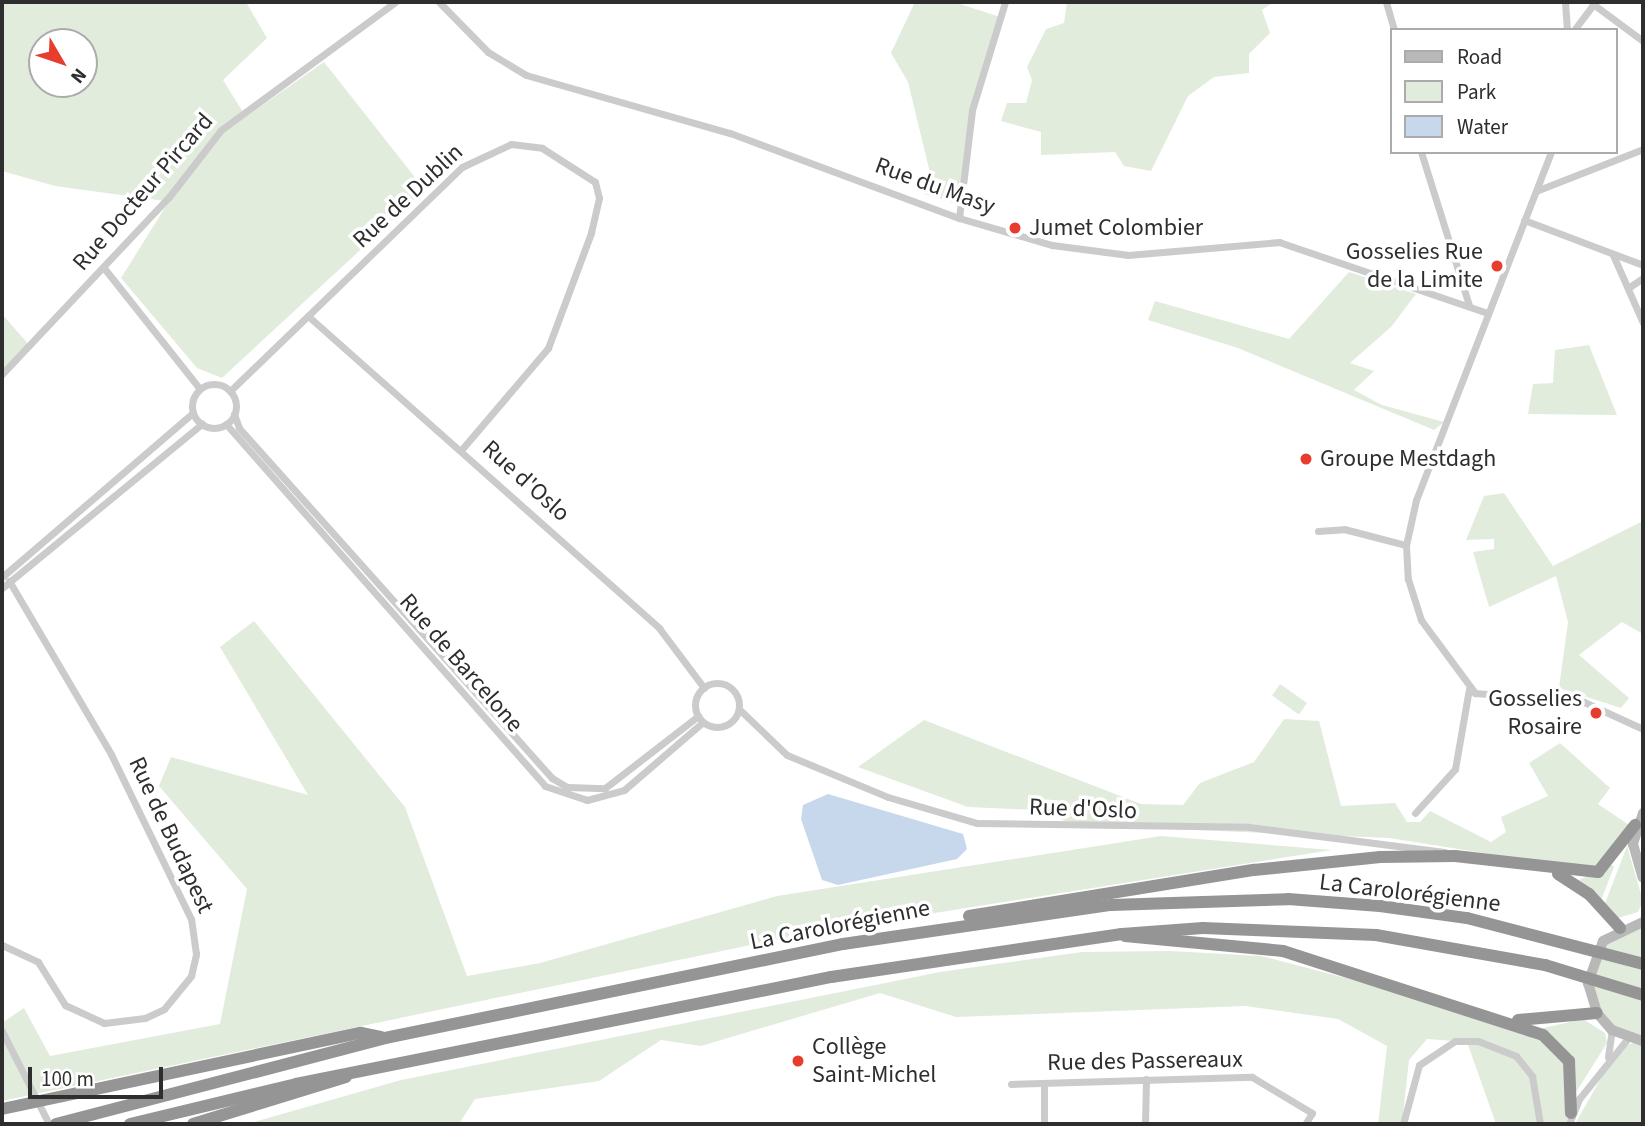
<!DOCTYPE html>
<meta charset="utf-8">
<style>
body{margin:0}
#map{position:relative;width:1645px;height:1126px;overflow:hidden;background:#fff;font-family:"Source Sans 3",sans-serif}
div>[style]{position:absolute}
[style*='--x']{left:calc(var(--x)*1px);top:calc(var(--y)*1px);width:calc(var(--w)*1px);rotate:calc(var(--a)*1deg)}
.green>*{inset:0;background:#e2ecdc;transform-origin:0 0}
.water>*{inset:0;background:#c8d8ec}
.street>*{height:7px;margin:-3.5px;padding:0 3.5px;transform-origin:3.5px;border-radius:3.5px;background:#cbcbcb}
.street>.ring{margin:-3.5px;padding:0;box-sizing:content-box;background:none;border:7px solid #cbcbcb;border-radius:50%}
.secondary>*{height:10px;margin:-5px;padding:0 5px;transform-origin:5px;border-radius:5px;background:#b8b8b8}
.highway>*{height:12px;margin:-6px;padding:0 6px;transform-origin:6px;border-radius:6px;background:#959595}
.dots>*{width:19px;height:19px;translate:-50% -50%;box-sizing:border-box;border:4px solid #fff;border-radius:50%}
span{translate:-50% -50%;white-space:nowrap;text-align:center;line-height:1.15;-webkit-text-stroke:7px #fff;paint-order:stroke}
.street-label{font-size:24px;color:#2e2e2e}
.poi-label{font-size:24px;color:#2e2e2e}
.left{translate:0 -50%;text-align:left}
.right{translate:-100% -50%;text-align:right}
.frame{position:absolute;inset:0;border:4px solid #2e2e2e;pointer-events:none}
.legend{position:absolute;left:1390px;top:28px;width:228px;height:126px;box-sizing:border-box;background:#fff;border:2px solid #ababab;margin:0;padding:9px 12px;list-style:none;font-size:21px;color:#2e2e2e}
.legend li{display:flex;align-items:center;gap:14px;height:35px}
.legend b{width:35px;border:2px solid #ababab}
.north{position:absolute;left:28px;top:28px;width:70px;height:70px;box-sizing:border-box;background:#fff;border:2px solid #ababab;border-radius:50%;rotate:129deg;font-size:19px;font-weight:700;line-height:28px;text-align:center;color:#2e2e2e}
.north::after{content:'';display:block;margin:auto;width:24px;height:32px;background:#e83d2e;clip-path:polygon(50% 0,100% 100%,50% 72%,0 100%)}
.scale{position:absolute;left:28px;top:1067px;width:135px;height:32px;box-sizing:border-box;border:4px solid #2e2e2e;border-top:0;padding-left:9px;font-size:21px;line-height:24px;white-space:nowrap;color:#2e2e2e;-webkit-text-stroke:5px #fff;paint-order:stroke}
</style>
<div id="map">
<div class="green">
<i style="clip-path:polygon(evenodd,2px 2px,246px 2px,267px 38px,223px 80px,243px 112px,217px 137px,324px 62px,425px 190px,222px 378px,197px 368px,121px 278px,176px 190px,165px 201px,55px 186px,2px 171px,2px 2px,42px 42px,84px 42px,84px 84px,42px 84px,42px 42px)"></i>
<i style="clip-path:polygon(907px 2px,954px 2px,1000px 17px,971px 120px,960px 205px,924px 194px,931px 177px,908px 82px,891px 53px,914px 4px)"></i>
<i style="clip-path:polygon(1067px 2px,1274px 2px,1262px 10px,1270px 33px,1249px 54px,1249px 73px,1214px 77px,1188px 96px,1151px 171px,1124px 166px,1115px 152px,1041px 155px,1041px 132px,1001px 121px,1007px 103px,1026px 103px,1032px 80px,1027px 67px,1046px 29px,1064px 23px)"></i>
<i style="clip-path:polygon(1349px 272px,1416px 294px,1391px 327px,1350px 363px,1374px 371px,1354px 390px,1382px 405px,1444px 422px,1434px 430px,1238px 348px,1148px 320px,1155px 301px,1289px 339px)"></i>
<i style="clip-path:polygon(2px 314px,30px 346px,2px 374px)"></i>
<i style="clip-path:polygon(1589px 345px,1617px 415px,1528px 414px,1533px 384px,1553px 383px,1555px 350px)"></i>
<i style="clip-path:polygon(1504px 493px,1553px 566px,1643px 521px,1643px 634px,1622px 622px,1579px 655px,1629px 698px,1621px 708px,1559px 688px,1568px 622px,1556px 576px,1489px 607px,1473px 552px,1494px 549px,1494px 539px,1466px 540px,1484px 496px)"></i>
<i style="clip-path:polygon(254px 621px,405px 807px,467px 976px,540px 963px,777px 896px,1161px 836px,1332px 850px,803px 934px,2px 1101px,2px 1023px,24px 1008px,50px 1056px,220px 1024px,247px 889px,159px 786px,171px 757px,308px 795px,220px 647px)"></i>
<i style="left:1280px;top:684px;width:33px;height:14px;rotate:35deg"></i>
<i style="clip-path:polygon(1284px 719px,1319px 721px,1341px 806px,1395px 803px,1407px 822px,1420px 822px,1430px 811px,1491px 842px,1506px 832px,1501px 817px,1548px 796px,1529px 763px,1560px 743px,1610px 788px,1598px 804px,1629px 825px,1598px 865px,1585px 869px,1389px 838px,1076px 825px,1036px 810px,968px 807px,858px 767px,924px 720px,1141px 804px,1183px 805px,1200px 783px,1254px 762px)"></i>
<i style="clip-path:polygon(1627px 846px,1643px 901px,1638px 912px,1618px 918px,1604px 906px)"></i>
<i style="clip-path:polygon(1613px 865px,1614px 867px,1600px 903px,1579px 880px)"></i>
<i style="clip-path:polygon(1643px 922px,1643px 1124px,1575px 1124px,1618px 1048px,1639px 1041px,1612px 1030px,1590px 997px,1603px 941px)"></i>
<i style="clip-path:polygon(1170px 951px,1261px 956px,1500px 1018px,1562px 1049px,1569px 1124px,1496px 1124px,1467px 1042px,1427px 1039px,1409px 1060px,1402px 1124px,1378px 1124px,1387px 1046px,1338px 1019px,1245px 1006px,956px 1017px,880px 993px,701px 1046px,661px 1040px,599px 1081px,475px 1099px,459px 1124px,247px 1124px,401px 1080px,940px 972px,1082px 952px)"></i>
<i style="clip-path:polygon(1583px 1019px,1605px 1033px,1607px 1043px,1573px 1097px,1568px 1054px,1539px 1029px)"></i>
</div>
<div class="water">
<i style="clip-path:polygon(828px 794px,963px 834px,967px 849px,957px 859px,838px 885px,822px 880px,801px 819px,803px 805px)"></i>
</div>
<div class="street">
<i style="--x:439;--y:2;--w:70;--a:45.6"></i>
<i style="--x:488;--y:52;--w:44;--a:31.2"></i>
<i style="--x:526;--y:75;--w:212;--a:15.9"></i>
<i style="--x:730;--y:133;--w:244;--a:20.4"></i>
<i style="--x:959;--y:218;--w:97;--a:16.2"></i>
<i style="--x:1052;--y:245;--w:77;--a:7.5"></i>
<i style="--x:1128;--y:255;--w:152;--a:-4.9"></i>
<i style="--x:1279;--y:242;--w:221;--a:18.8"></i>
<i style="--x:1386;--y:2;--w:29;--a:74"></i>
<i style="--x:1565;--y:2;--w:28;--a:86"></i>
<i style="--x:1593;--y:4;--w:62;--a:36.5"></i>
<i style="--x:1574;--y:30;--w:35;--a:-53"></i>
<i style="--x:1421;--y:152;--w:160;--a:72.6"></i>
<i style="--x:1551;--y:152;--w:373;--a:111.2"></i>
<i style="--x:1416;--y:500;--w:46;--a:102.5"></i>
<i style="--x:1406;--y:545;--w:34;--a:87"></i>
<i style="--x:1408;--y:579;--w:43;--a:72.4"></i>
<i style="--x:1421;--y:620;--w:91;--a:53.5"></i>
<i style="--x:1475;--y:693;--w:109;--a:4.7"></i>
<i style="--x:1584;--y:702;--w:65;--a:24.6"></i>
<i style="--x:1536;--y:191;--w:115;--a:-21.4"></i>
<i style="--x:959;--y:218;--w:109;--a:-83.1"></i>
<i style="--x:972;--y:110;--w:113;--a:-73"></i>
<i style="--x:1524;--y:220;--w:127;--a:20.7"></i>
<i style="--x:1613;--y:255;--w:74;--a:66.2"></i>
<i style="--x:104;--y:268;--w:154;--a:51.6"></i>
<i style="--x:1631;--y:286;--w:14;--a:-34"></i>
<i style="--x:308;--y:316;--w:470;--a:41.6"></i>
<i style="--x:659;--y:628;--w:75;--a:53.1"></i>
<i style="--x:2;--y:374;--w:243;--a:-46.7"></i>
<i style="--x:169;--y:197;--w:85;--a:-52.2"></i>
<i style="--x:221;--y:130;--w:216;--a:-36.3"></i>
<i class="ring" style="left:192px;top:384px;width:37px;height:37px"></i>
<i style="--x:230;--y:391;--w:322;--a:-44"></i>
<i style="--x:462;--y:167;--w:54;--a:-25.1"></i>
<i style="--x:511;--y:144;--w:31;--a:7"></i>
<i style="--x:542;--y:148;--w:63;--a:32.7"></i>
<i style="--x:595;--y:182;--w:16;--a:76"></i>
<i style="--x:599;--y:198;--w:36;--a:103"></i>
<i style="--x:591;--y:233;--w:123;--a:110.5"></i>
<i style="--x:548;--y:348;--w:131;--a:130.4"></i>
<i style="--x:234;--y:414;--w:15;--a:70"></i>
<i style="--x:239;--y:428;--w:470;--a:48.2"></i>
<i style="--x:552;--y:778;--w:17;--a:31"></i>
<i style="--x:567;--y:787;--w:38;--a:2"></i>
<i style="--x:605;--y:788;--w:118;--a:-37.7"></i>
<i style="--x:226;--y:424;--w:482;--a:48.6"></i>
<i style="--x:545;--y:786;--w:44;--a:18.4"></i>
<i style="--x:587;--y:800;--w:38;--a:-15"></i>
<i style="--x:624;--y:790;--w:104;--a:-40.7"></i>
<i style="--x:1318;--y:531;--w:26;--a:-4"></i>
<i style="--x:1344;--y:529;--w:64;--a:14.5"></i>
<i style="--x:2;--y:577;--w:252;--a:-40.7"></i>
<i style="--x:2;--y:588;--w:259;--a:-39.4"></i>
<i class="ring" style="left:695px;top:683px;width:37px;height:37px"></i>
<i style="--x:739;--y:709;--w:66;--a:43.8"></i>
<i style="--x:787;--y:755;--w:109;--a:22.6"></i>
<i style="--x:888;--y:797;--w:93;--a:16.3"></i>
<i style="--x:977;--y:823;--w:272;--a:0.8"></i>
<i style="--x:1249;--y:827;--w:197;--a:7.3"></i>
<i style="--x:1415;--y:813;--w:59;--a:-47.7"></i>
<i style="--x:1455;--y:769;--w:81;--a:-80.1"></i>
<i style="--x:2;--y:945;--w:40;--a:25"></i>
<i style="--x:38;--y:962;--w:51;--a:57.9"></i>
<i style="--x:65;--y:1005;--w:43;--a:24.8"></i>
<i style="--x:104;--y:1023;--w:41;--a:-7"></i>
<i style="--x:145;--y:1018;--w:21;--a:-25"></i>
<i style="--x:164;--y:1009;--w:43;--a:-50.7"></i>
<i style="--x:191;--y:976;--w:23;--a:-77"></i>
<i style="--x:196;--y:954;--w:35;--a:-98"></i>
<i style="--x:191;--y:919;--w:183;--a:-115.9"></i>
<i style="--x:111;--y:754;--w:201;--a:-120.5"></i>
<i style="--x:2;--y:1031;--w:104;--a:63.2"></i>
<i style="--x:1608;--y:1057;--w:27;--a:-82"></i>
<i style="--x:1011;--y:1084;--w:241;--a:-1.7"></i>
<i style="--x:1252;--y:1077;--w:70;--a:31"></i>
<i style="--x:1312;--y:1113;--w:13;--a:122"></i>
<i style="--x:1044;--y:1124;--w:41;--a:-90"></i>
<i style="--x:1145;--y:1124;--w:45;--a:-88.7"></i>
<i style="--x:1403;--y:1124;--w:61;--a:-74.8"></i>
<i style="--x:1419;--y:1065;--w:43;--a:-33.7"></i>
<i style="--x:1455;--y:1041;--w:23;--a:0"></i>
<i style="--x:1478;--y:1041;--w:41;--a:21.5"></i>
<i style="--x:1516;--y:1056;--w:26;--a:51"></i>
<i style="--x:1532;--y:1076;--w:49;--a:80.5"></i>
<i style="--x:1569;--y:1124;--w:27;--a:-68"></i>
<i style="--x:1579;--y:1099;--w:78;--a:-51.2"></i>
</div>
<div class="secondary">
<i style="--x:1643;--y:813;--w:33;--a:108"></i>
<i style="--x:1633;--y:844;--w:35;--a:74"></i>
<i style="--x:1643;--y:922;--w:44;--a:154.6"></i>
<i style="--x:1603;--y:941;--w:45;--a:109.7"></i>
<i style="--x:1588;--y:983;--w:31;--a:73"></i>
<i style="--x:1597;--y:1013;--w:23;--a:49"></i>
<i style="--x:1612;--y:1030;--w:33;--a:20"></i>
</div>
<div class="highway">
<i style="--x:1558;--y:874;--w:37;--a:33"></i>
<i style="--x:1589;--y:894;--w:46;--a:47.6"></i>
<i style="--x:969;--y:916;--w:289;--a:-9.2"></i>
<i style="--x:1254;--y:870;--w:127;--a:-5.9"></i>
<i style="--x:1380;--y:857;--w:75;--a:-0.8"></i>
<i style="--x:1455;--y:856;--w:144;--a:6.4"></i>
<i style="--x:1598;--y:872;--w:60;--a:-51.8"></i>
<i style="--x:1125;--y:936;--w:159;--a:5.4"></i>
<i style="--x:1283;--y:951;--w:273;--a:17.9"></i>
<i style="--x:1543;--y:1035;--w:37;--a:45"></i>
<i style="--x:1569;--y:1061;--w:52;--a:87.8"></i>
<i style="--x:1518;--y:1020;--w:79;--a:-5.1"></i>
<i style="--x:2;--y:1109;--w:367;--a:-12"></i>
<i style="--x:361;--y:1033;--w:20;--a:11"></i>
<i style="--x:56;--y:1124;--w:340;--a:-14.6"></i>
<i style="--x:385;--y:1038;--w:468;--a:-11.6"></i>
<i style="--x:843;--y:944;--w:271;--a:-8.3"></i>
<i style="--x:1111;--y:905;--w:177;--a:-1.9"></i>
<i style="--x:1288;--y:899;--w:92;--a:4.4"></i>
<i style="--x:1380;--y:906;--w:88;--a:7.9"></i>
<i style="--x:1467;--y:918;--w:182;--a:14.6"></i>
<i style="--x:130;--y:1124;--w:171;--a:-13.5"></i>
<i style="--x:296;--y:1084;--w:546;--a:-11.31"></i>
<i style="--x:831;--y:977;--w:294;--a:-8.4"></i>
<i style="--x:1122;--y:934;--w:81;--a:-4.2"></i>
<i style="--x:1203;--y:928;--w:173;--a:2.3"></i>
<i style="--x:1376;--y:935;--w:172;--a:10.1"></i>
<i style="--x:1545;--y:965;--w:102;--a:17"></i>
<i style="--x:193;--y:1124;--w:160;--a:-17.1"></i>
</div>
<div class="dots">
<i style="left:1015px;top:228px;background:#e83d2e"></i>
<i style="left:1497px;top:266px;background:#e83d2e"></i>
<i style="left:1306px;top:459px;background:#e83d2e"></i>
<i style="left:1596px;top:713px;background:#e83d2e"></i>
<i style="left:798px;top:1061px;background:#e83d2e"></i>
</div>
<div class="street-label">
<span style="left:935px;top:186px;rotate:20deg">Rue du Masy</span>
<span style="left:143px;top:192px;rotate:-49deg">Rue Docteur Pircard</span>
<span style="left:408px;top:196px;rotate:-43deg">Rue de Dublin</span>
<span style="left:526px;top:481px;rotate:42deg">Rue d'Oslo</span>
<span style="left:461px;top:663px;rotate:49deg">Rue de Barcelone</span>
<span style="left:1083px;top:809px;rotate:2deg">Rue d'Oslo</span>
<span style="left:171px;top:835px;rotate:65deg">Rue de Budapest</span>
<span style="left:1410px;top:893px;rotate:7deg">La Carolorégienne</span>
<span style="left:840px;top:925px;rotate:-11deg">La Carolorégienne</span>
<span style="left:1145px;top:1061px;rotate:-1deg">Rue des Passereaux</span>
</div>
<div class="poi-label">
<span class="left" style="left:1029px;top:228px">Jumet Colombier</span>
<span class="right" style="left:1483px;top:266px">Gosselies Rue<br>de la Limite</span>
<span class="left" style="left:1320px;top:459px">Groupe Mestdagh</span>
<span class="right" style="left:1582px;top:713px">Gosselies<br>Rosaire</span>
<span class="left" style="left:812px;top:1061px">Collège<br>Saint-Michel</span>
</div>
<div class="frame"></div>
<ul class="legend">
<li><b style="height:9px;background:#b8b8b8"></b>Road</li>
<li><b style="height:19px;background:#e2ecdc"></b>Park</li>
<li><b style="height:19px;background:#c8d8ec"></b>Water</li>
</ul>
<div class="north">N</div>
<div class="scale">100 m</div>
</div>
